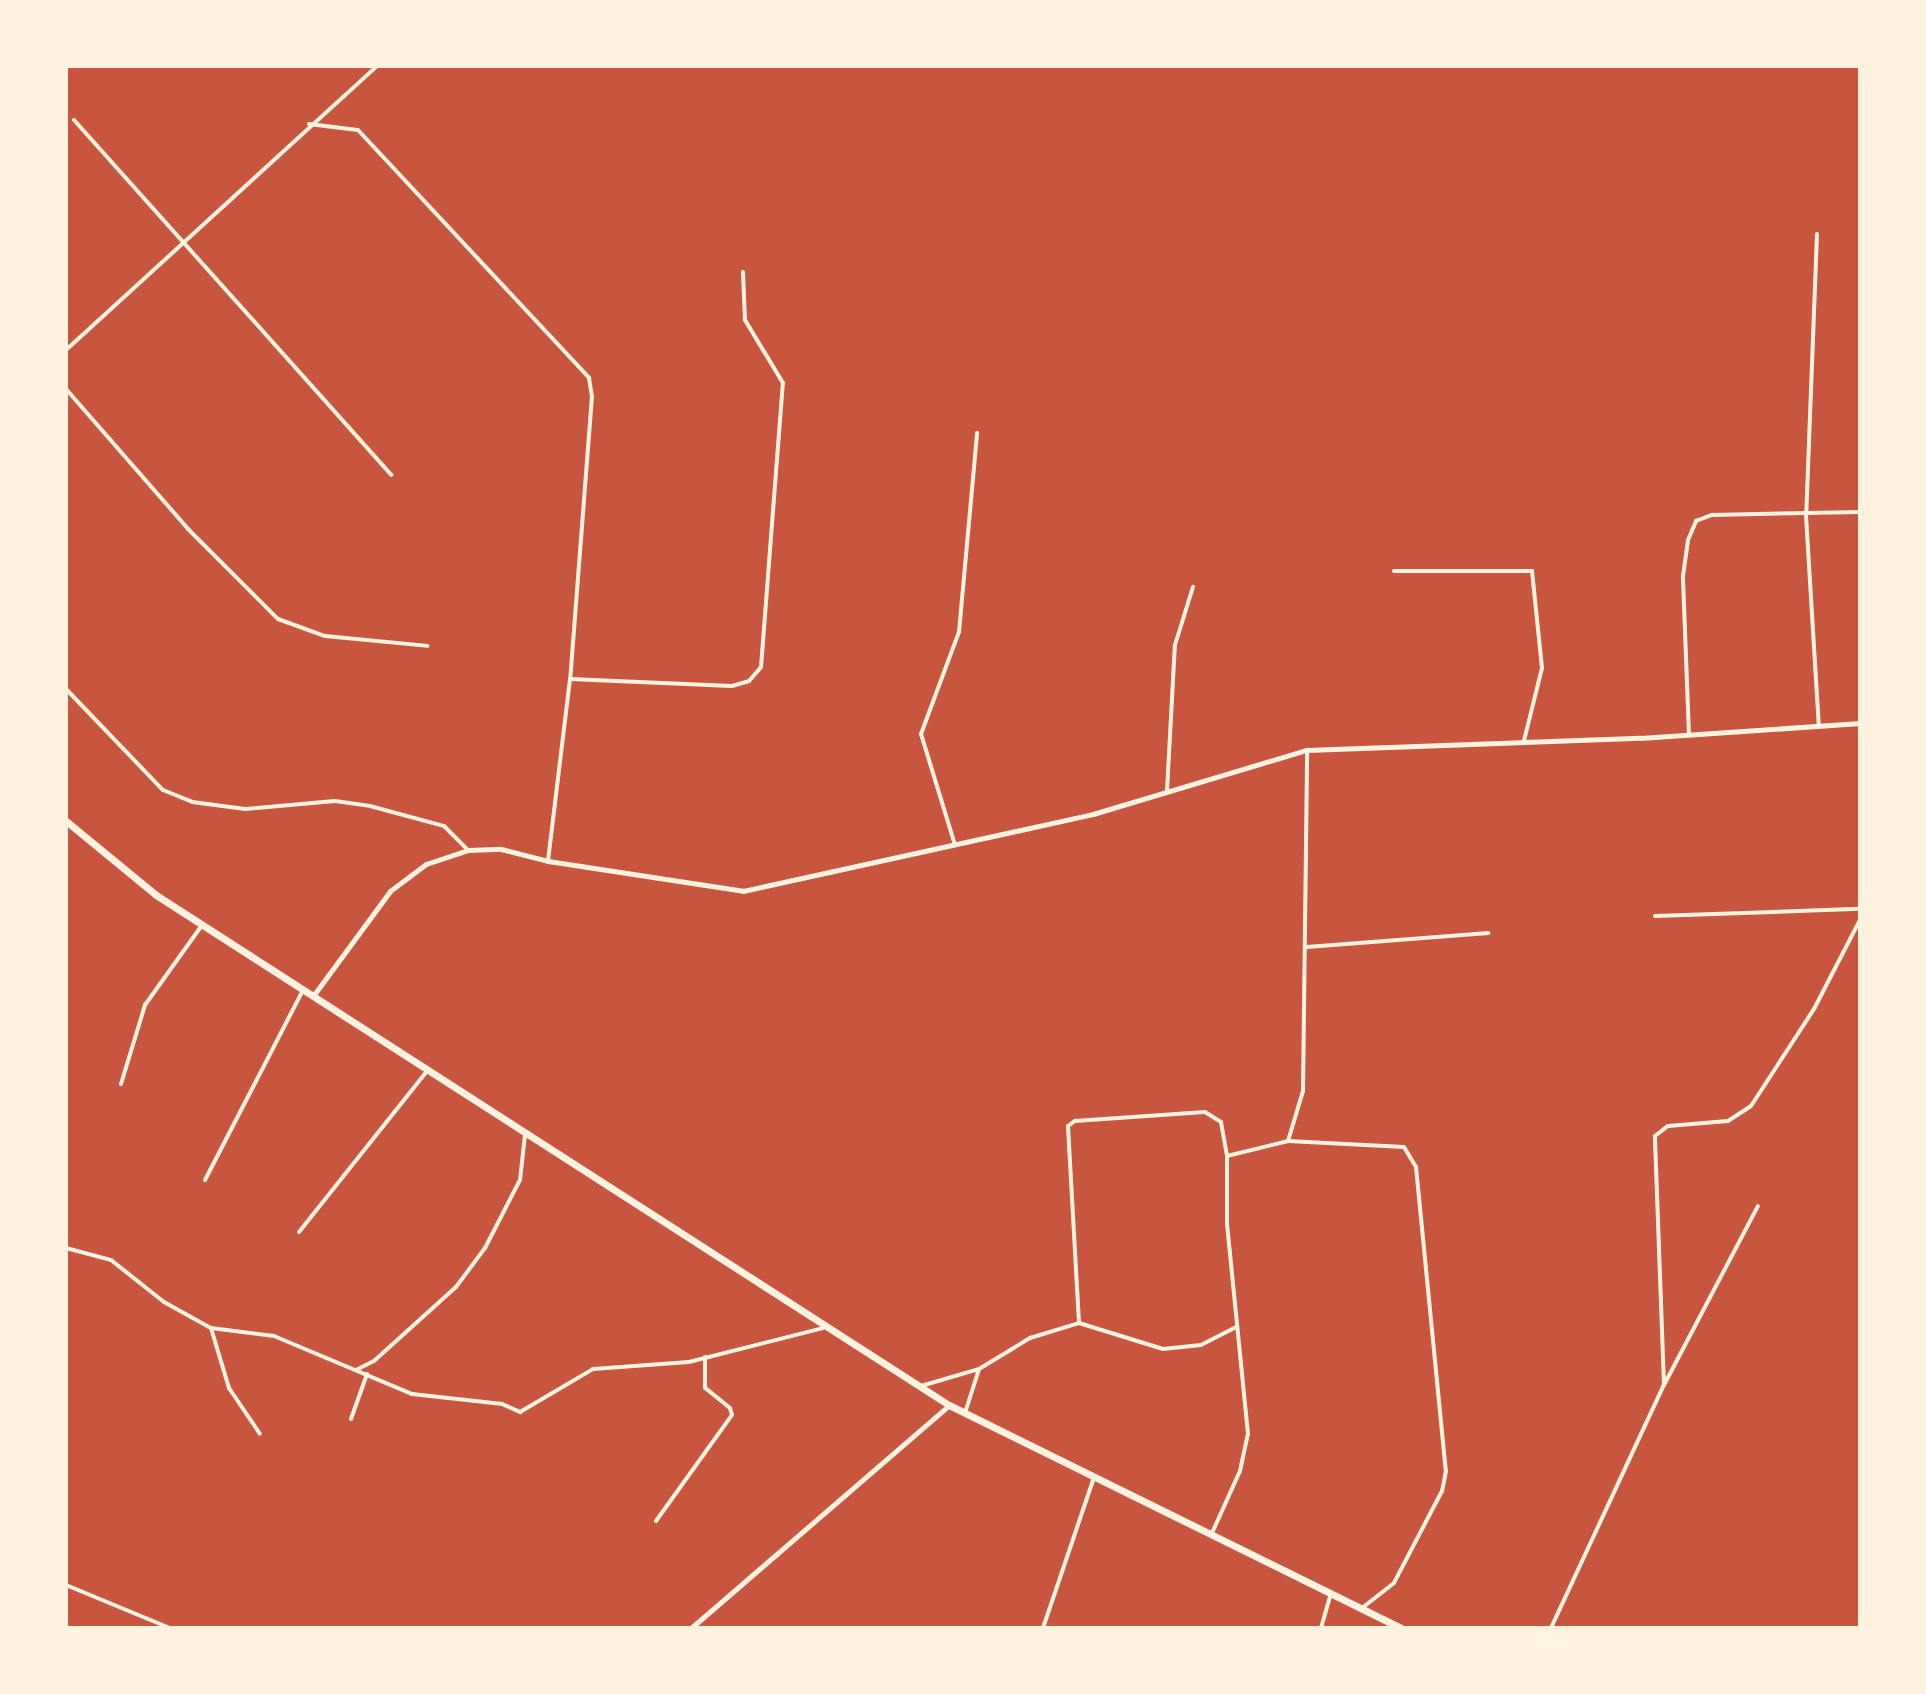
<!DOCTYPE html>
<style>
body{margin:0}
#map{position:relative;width:1926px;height:1694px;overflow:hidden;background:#c8553d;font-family:"Roboto Condensed",sans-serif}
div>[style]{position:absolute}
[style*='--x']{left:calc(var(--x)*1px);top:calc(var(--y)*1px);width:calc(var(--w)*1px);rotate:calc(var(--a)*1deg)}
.minor>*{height:4px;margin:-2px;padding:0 2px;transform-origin:2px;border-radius:2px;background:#fff3e0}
.tertiary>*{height:5px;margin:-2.5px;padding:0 2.5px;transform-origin:2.5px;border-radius:2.5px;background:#fff3e0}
.trunk>*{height:7px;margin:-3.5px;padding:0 3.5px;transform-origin:3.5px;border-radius:3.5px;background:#fff3e0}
span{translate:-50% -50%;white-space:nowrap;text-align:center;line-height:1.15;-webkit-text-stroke:6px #fff3e0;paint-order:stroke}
.frame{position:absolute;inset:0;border:68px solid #fff3e0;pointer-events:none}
</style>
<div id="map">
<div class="minor">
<i style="--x:74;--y:120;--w:476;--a:48.2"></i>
<i style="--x:309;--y:124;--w:49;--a:7"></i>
<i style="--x:358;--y:130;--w:339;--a:47"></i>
<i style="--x:589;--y:378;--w:18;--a:81"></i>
<i style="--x:592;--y:396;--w:284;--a:94.4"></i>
<i style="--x:570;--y:679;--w:183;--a:96.9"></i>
<i style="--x:1817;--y:234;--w:282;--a:92.2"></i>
<i style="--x:1806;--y:516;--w:210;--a:86.5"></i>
<i style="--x:66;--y:350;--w:421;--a:-42.4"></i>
<i style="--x:66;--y:389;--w:186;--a:48.9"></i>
<i style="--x:188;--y:529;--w:127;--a:45"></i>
<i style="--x:278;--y:619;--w:50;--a:19.9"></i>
<i style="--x:325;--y:636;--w:103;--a:5.5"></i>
<i style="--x:1394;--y:571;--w:138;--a:0"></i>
<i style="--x:1532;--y:571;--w:98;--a:84.1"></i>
<i style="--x:1542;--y:668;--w:75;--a:103.9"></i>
<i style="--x:570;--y:679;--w:162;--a:2.5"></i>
<i style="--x:732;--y:686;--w:18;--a:-16"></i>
<i style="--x:749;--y:681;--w:18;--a:-49"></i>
<i style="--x:761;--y:667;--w:285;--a:-85.6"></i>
<i style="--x:783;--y:383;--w:74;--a:-121.1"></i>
<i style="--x:745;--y:320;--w:48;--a:-92.4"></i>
<i style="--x:66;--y:689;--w:140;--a:46.2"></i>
<i style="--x:163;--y:790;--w:31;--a:22"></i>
<i style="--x:192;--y:802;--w:54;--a:7.4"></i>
<i style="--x:246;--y:809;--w:89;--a:-5.1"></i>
<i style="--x:335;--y:801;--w:35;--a:8"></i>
<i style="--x:370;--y:806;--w:77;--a:15.1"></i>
<i style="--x:444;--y:826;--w:34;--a:45"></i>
<i style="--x:1689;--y:735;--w:159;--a:-92.2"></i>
<i style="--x:1683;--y:576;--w:36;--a:-82"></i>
<i style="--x:1688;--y:540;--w:21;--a:-67"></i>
<i style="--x:1696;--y:521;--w:17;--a:-21"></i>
<i style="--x:1712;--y:515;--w:148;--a:-1.2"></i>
<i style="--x:1167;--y:791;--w:146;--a:-86.9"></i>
<i style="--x:1175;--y:645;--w:61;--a:-72.8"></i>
<i style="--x:955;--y:845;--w:116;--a:-107"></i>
<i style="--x:921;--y:734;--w:109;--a:-69.6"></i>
<i style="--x:959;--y:632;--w:200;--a:-84.8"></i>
<i style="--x:1655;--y:916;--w:205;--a:-2"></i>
<i style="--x:1307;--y:947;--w:182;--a:-4.4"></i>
<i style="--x:121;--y:1084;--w:83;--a:-73.1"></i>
<i style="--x:145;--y:1005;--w:98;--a:-54.5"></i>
<i style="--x:1288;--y:1141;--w:116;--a:3"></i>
<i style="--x:1404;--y:1147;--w:23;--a:59"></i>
<i style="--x:1416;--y:1167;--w:305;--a:84.4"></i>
<i style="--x:1446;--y:1471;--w:20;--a:101"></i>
<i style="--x:1442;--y:1491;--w:104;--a:117.6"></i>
<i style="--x:1394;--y:1583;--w:41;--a:142"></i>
<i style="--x:205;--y:1180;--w:214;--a:-62.7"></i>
<i style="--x:299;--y:1232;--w:207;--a:-51.5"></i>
<i style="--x:66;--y:1248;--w:47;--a:14.9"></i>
<i style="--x:111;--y:1260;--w:68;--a:38.4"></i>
<i style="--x:164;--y:1302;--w:54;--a:29"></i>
<i style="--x:211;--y:1328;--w:64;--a:7.2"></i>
<i style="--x:274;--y:1336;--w:150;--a:22.8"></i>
<i style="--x:412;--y:1394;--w:91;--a:6.3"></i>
<i style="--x:502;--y:1404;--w:20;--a:24"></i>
<i style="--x:520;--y:1412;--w:85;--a:-30.5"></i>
<i style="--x:593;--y:1369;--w:96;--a:-4.2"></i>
<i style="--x:689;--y:1362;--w:138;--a:-14.2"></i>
<i style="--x:1079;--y:1323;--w:197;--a:-93.2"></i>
<i style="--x:1068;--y:1126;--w:9;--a:-36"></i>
<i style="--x:1075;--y:1121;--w:130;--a:-4"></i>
<i style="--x:1205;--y:1112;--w:19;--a:32"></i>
<i style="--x:1221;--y:1122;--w:34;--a:80"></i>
<i style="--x:211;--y:1328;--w:63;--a:73.3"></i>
<i style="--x:229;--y:1388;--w:55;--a:56"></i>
<i style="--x:356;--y:1370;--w:20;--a:-27"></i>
<i style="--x:374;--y:1361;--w:110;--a:-42.1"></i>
<i style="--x:456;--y:1287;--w:49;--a:-53.4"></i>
<i style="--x:485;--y:1248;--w:76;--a:-62.8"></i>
<i style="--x:520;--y:1180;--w:45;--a:-83.7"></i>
<i style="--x:1664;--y:1385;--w:249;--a:-92.1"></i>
<i style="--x:1655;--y:1136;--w:16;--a:-38"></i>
<i style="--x:1668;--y:1126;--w:60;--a:-4.8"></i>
<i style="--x:1728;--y:1121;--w:27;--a:-33"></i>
<i style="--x:1751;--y:1106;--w:116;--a:-57"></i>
<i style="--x:1814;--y:1009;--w:100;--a:-62.7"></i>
<i style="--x:921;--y:1386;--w:60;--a:-16.3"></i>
<i style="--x:979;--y:1369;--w:60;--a:-31.3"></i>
<i style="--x:1030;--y:1338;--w:51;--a:-17"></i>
<i style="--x:1079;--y:1323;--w:88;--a:17.2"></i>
<i style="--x:1163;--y:1349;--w:38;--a:-6"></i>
<i style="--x:1201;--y:1345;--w:39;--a:-27"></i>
<i style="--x:965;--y:1413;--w:46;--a:-72.3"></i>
<i style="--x:351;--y:1419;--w:48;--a:-70.4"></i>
<i style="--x:656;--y:1521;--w:130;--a:-54.4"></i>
<i style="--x:732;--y:1415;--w:7;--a:-106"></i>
<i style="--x:730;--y:1408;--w:32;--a:-141"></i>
<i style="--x:705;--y:1388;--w:31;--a:-90"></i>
<i style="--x:1212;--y:1533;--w:68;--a:-65.7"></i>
<i style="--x:1240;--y:1471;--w:38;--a:-78"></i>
<i style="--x:1248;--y:1434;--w:212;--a:-95.7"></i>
<i style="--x:1227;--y:1223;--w:67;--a:-90"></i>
<i style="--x:1227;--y:1156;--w:63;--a:-13.8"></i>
<i style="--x:1288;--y:1141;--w:52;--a:-73.3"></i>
<i style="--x:1303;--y:1091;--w:341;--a:-89.3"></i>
<i style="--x:66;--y:1585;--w:113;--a:22.5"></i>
<i style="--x:1043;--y:1628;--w:156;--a:-71.3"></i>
<i style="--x:1321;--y:1628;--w:35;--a:-74"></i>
<i style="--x:1551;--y:1628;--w:268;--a:-65.1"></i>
<i style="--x:1664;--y:1385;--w:202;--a:-62.3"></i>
</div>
<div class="tertiary">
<i style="--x:313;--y:996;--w:130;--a:-53.7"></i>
<i style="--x:390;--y:891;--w:45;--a:-36.9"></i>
<i style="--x:426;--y:864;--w:44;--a:-18.4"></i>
<i style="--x:468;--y:850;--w:33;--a:-2"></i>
<i style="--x:501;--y:849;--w:49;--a:14.3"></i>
<i style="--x:548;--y:861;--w:197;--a:8.7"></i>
<i style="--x:743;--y:891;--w:358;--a:-12.4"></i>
<i style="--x:1093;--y:814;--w:223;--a:-16.7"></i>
<i style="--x:1307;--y:750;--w:333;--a:-2.1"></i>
<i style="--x:1640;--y:738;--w:221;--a:-3.9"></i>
<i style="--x:691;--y:1628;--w:341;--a:-40.8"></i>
</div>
<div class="trunk">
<i style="--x:66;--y:821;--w:117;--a:39.4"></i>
<i style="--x:156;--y:895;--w:943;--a:32.75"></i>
<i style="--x:949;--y:1405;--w:504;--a:26.26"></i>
</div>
<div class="frame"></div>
</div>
